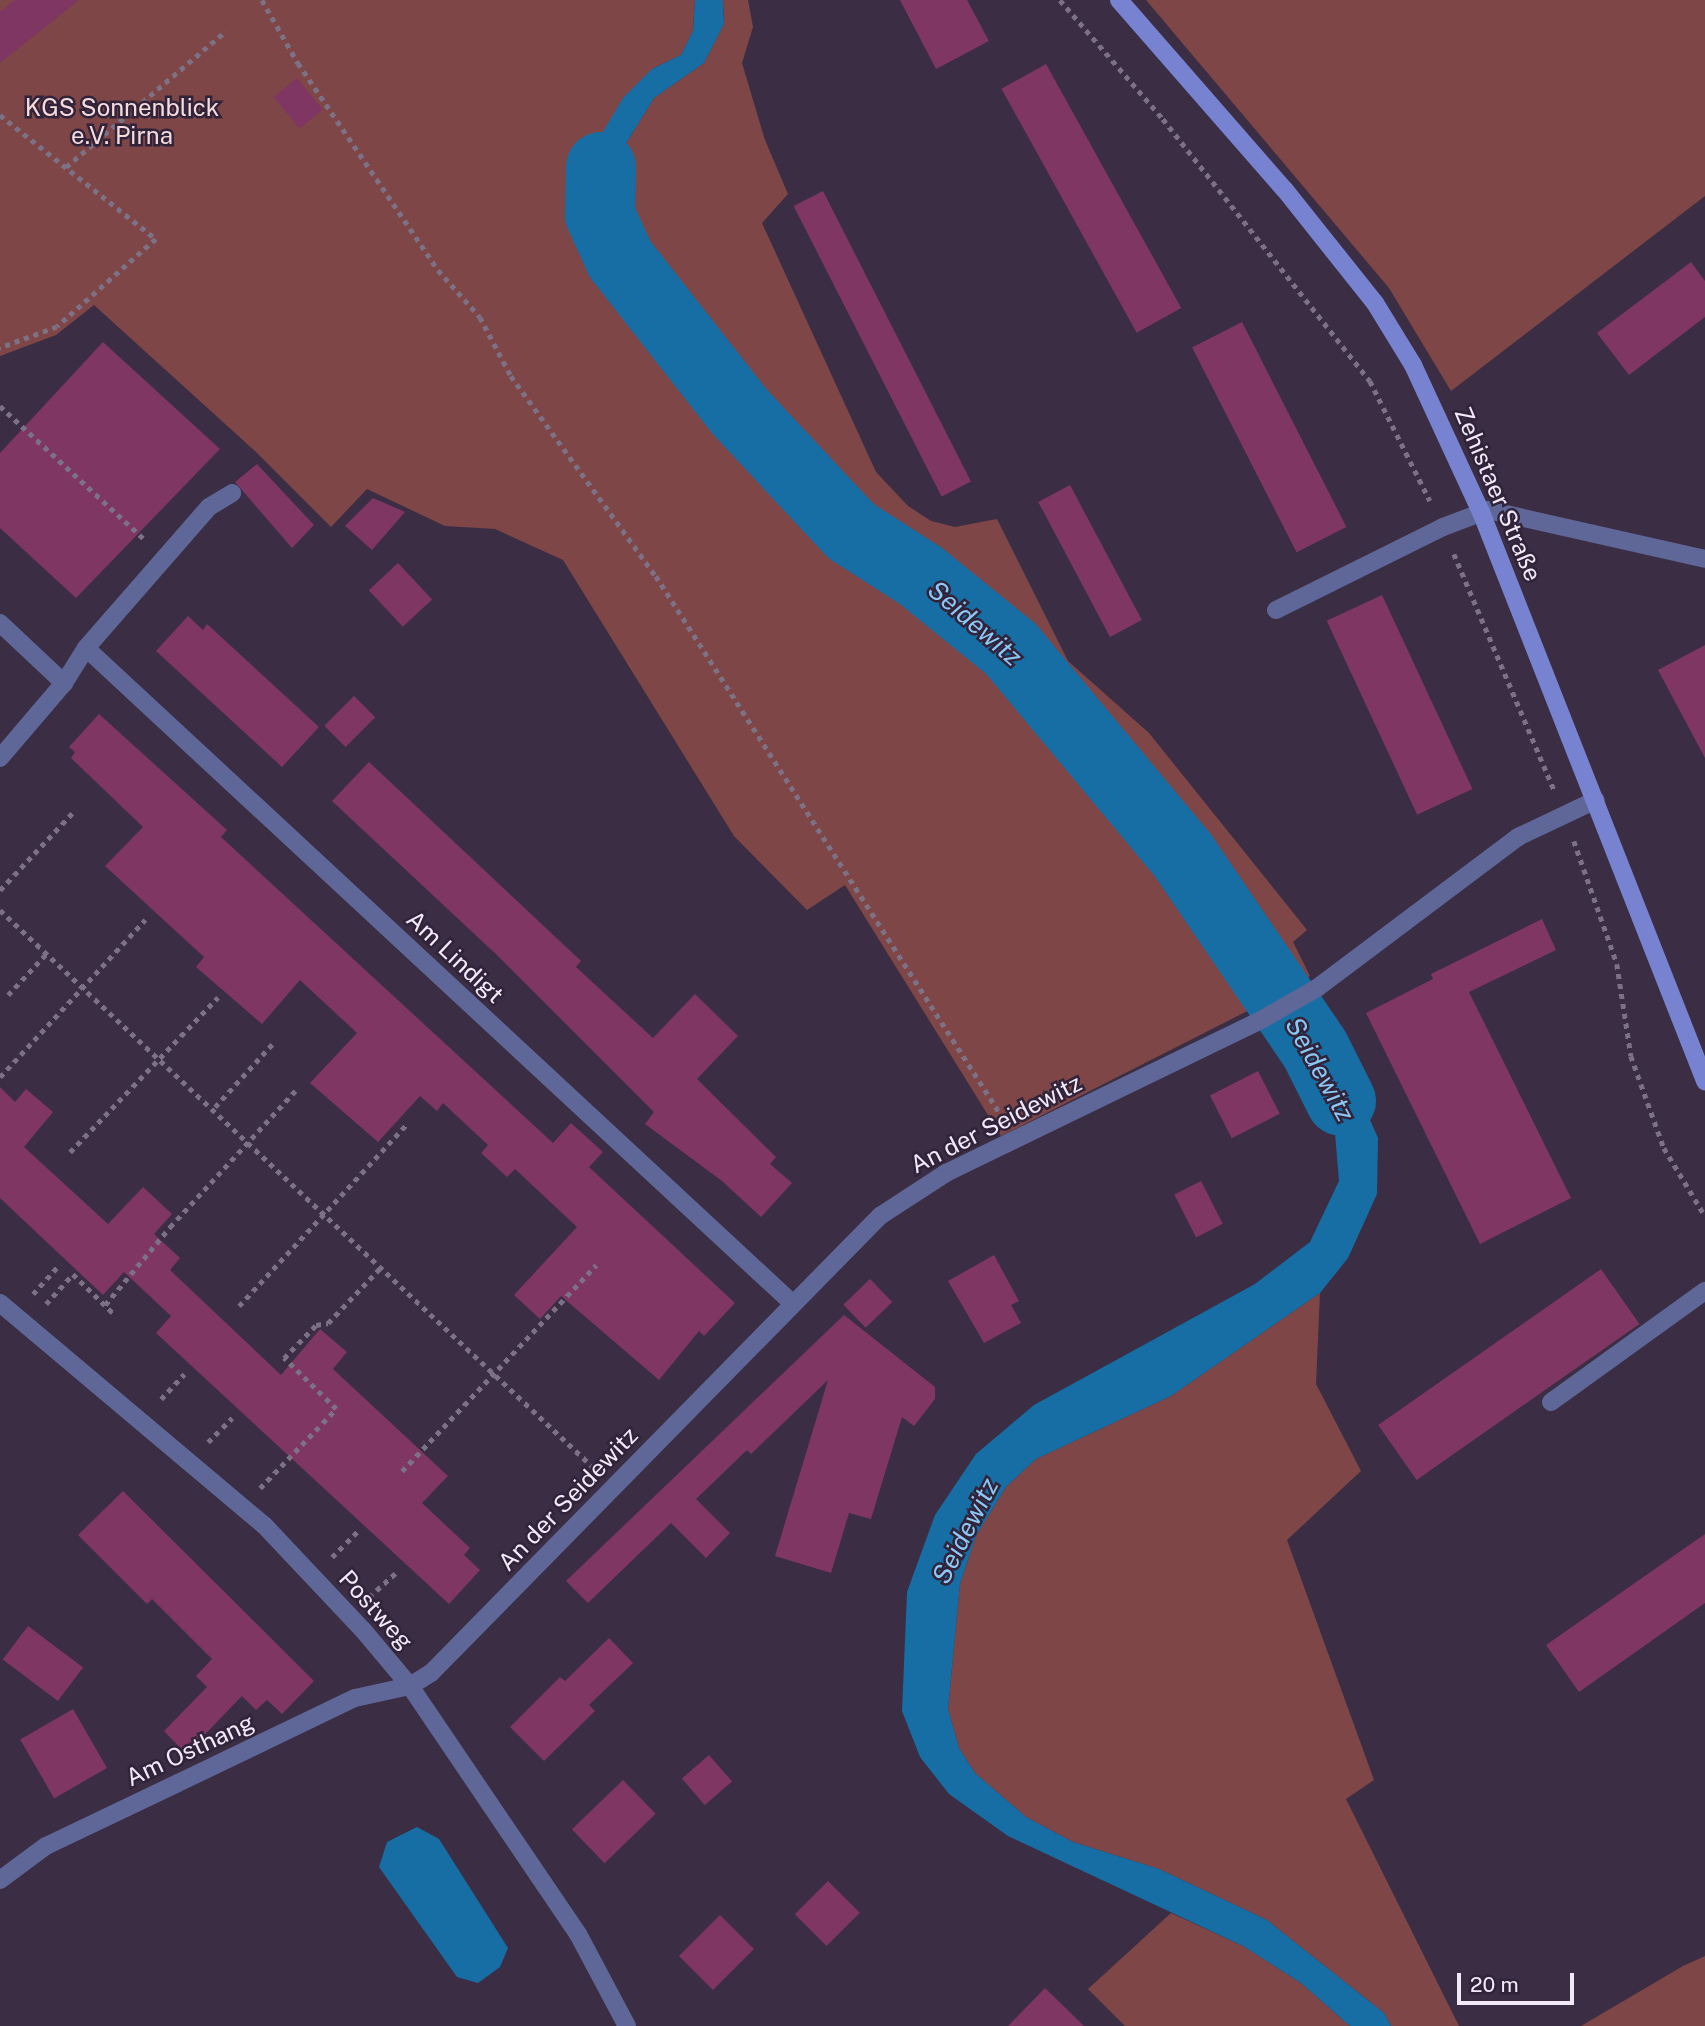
<!DOCTYPE html>
<meta charset="utf-8">
<style>
body{margin:0}
#map{position:relative;width:1705px;height:2026px;overflow:hidden;background:#3b2d44;font-family:"Public Sans",sans-serif}
div>[style]{position:absolute}
[style*='--x']{left:calc(var(--x)*1px);top:calc(var(--y)*1px);width:calc(var(--w)*1px);rotate:calc(var(--a)*1deg)}
.green>*{inset:0;background:#7f4647}
.water>*{inset:0;background:#176ea4}
.pier>*{inset:0;background:#3b2d44;transform-origin:0 0}
.river>*{height:70px;margin:-35px;padding:0 35px;transform-origin:35px;border-radius:35px;background:#176ea4}
.building>*{inset:0;background:#7f3663;transform-origin:0 0}
.path>*{height:4.5px;margin-top:-2.25px;transform-origin:0;background:repeating-linear-gradient(90deg,#7c7185 0 5px,transparent 0 10px)}
.service>*{height:18px;margin:-9px;padding:0 9px;transform-origin:9px;border-radius:9px;background:#5f6798}
.minor>*{height:18px;margin:-9px;padding:0 9px;transform-origin:9px;border-radius:9px;background:#5f6798}
.secondary>*{height:18px;margin:-9px;padding:0 9px;transform-origin:9px;border-radius:9px;background:#7782d1}
span{translate:-50% -50%;white-space:nowrap;text-align:center;line-height:1.15;-webkit-text-stroke:5px #31233a;paint-order:stroke}
.park-label{font-size:24px;color:#f6dcdc}
.street-label{font-size:24px;color:#f2eaf9}
.water-label{font-size:26px;color:#8dc7f3;font-style:italic}
.scale{position:absolute;left:1457px;top:1973px;width:117px;height:32px;box-sizing:border-box;border:4px solid #f2eaf9;border-top:0;padding-left:9px;font-size:21px;line-height:24px;white-space:nowrap;color:#f2eaf9;-webkit-text-stroke:5px #31233a;paint-order:stroke}
</style>
<div id="map">
<div class="green">
<i style="clip-path:polygon(0 0,695px 0,693px 31px,681px 55px,652px 69px,585px 214px,612px 261px,620px 259px,740px 412px,851px 531px,921px 576px,1011px 649px,1184px 857px,1279px 995px,1001px 1136px,845px 885px,807px 910px,734px 836px,563px 560px,495px 529px,445px 526px,367px 489px,331px 527px,256px 452px,94px 305px,56px 335px,0 356px)"></i>
<i style="clip-path:polygon(723px 0,748px 0,753px 27px,742px 63px,765px 140px,788px 194px,762px 223px,876px 472px,908px 506px,931px 521px,955px 527px,997px 519px,1068px 661px,1149px 733px,1307px 930px,1293px 942px,1310px 976px,1298px 983px,1201px 851px,1036px 656px,941px 573px,861px 515px,785px 437px,630px 249px,611px 215px,611px 168px,654px 98px,704px 63px,724px 24px)"></i>
<i style="clip-path:polygon(1146px 0,1705px 0,1705px 196px,1451px 391px,1389px 288px)"></i>
<i style="clip-path:polygon(1320px 1293px,1316px 1384px,1361px 1471px,1287px 1540px,1374px 1780px,1346px 1799px,1459px 2026px,1391px 2026px,1384px 2013px,1267px 1920px,1159px 1869px,1073px 1842px,1026px 1817px,975px 1773px,959px 1748px,948px 1709px,960px 1584px,976px 1536px,1006px 1487px,1036px 1459px,1171px 1396px)"></i>
<i style="clip-path:polygon(1171px 1913px,1243px 1946px,1301px 1983px,1350px 2026px,1125px 2026px,1088px 1989px)"></i>
<i style="clip-path:polygon(1705px 1956px,1705px 2026px,1581px 2026px,1683px 1966px)"></i>
</div>
<div class="water">
<i style="clip-path:polygon(695px 0,723px 0,724px 24px,704px 63px,654px 98px,611px 168px,611px 215px,630px 249px,785px 437px,861px 515px,941px 573px,1036px 655px,1109px 731px,1298px 983px,1279px 995px,1184px 857px,1011px 649px,921px 576px,851px 531px,740px 412px,620px 260px,612px 261px,585px 214px,584px 164px,623px 98px,652px 69px,681px 55px,693px 31px)"></i>
<i style="clip-path:polygon(1314px 1007px,1334px 1039px,1378px 1138px,1377px 1194px,1348px 1258px,1320px 1293px,1171px 1396px,1036px 1459px,1006px 1487px,976px 1536px,960px 1584px,948px 1709px,959px 1748px,975px 1773px,1026px 1817px,1073px 1842px,1159px 1869px,1267px 1920px,1384px 2013px,1391px 2026px,1350px 2026px,1301px 1983px,1243px 1946px,1008px 1836px,949px 1794px,920px 1757px,902px 1711px,907px 1592px,935px 1515px,976px 1454px,1034px 1405px,1255px 1284px,1310px 1242px,1339px 1181px,1334px 1121px,1269px 1033px)"></i>
<i style="clip-path:polygon(417px 1827px,439px 1839px,508px 1948px,500px 1967px,478px 1983px,457px 1977px,379px 1867px,387px 1842px)"></i>
</div>
<div class="pier">
<i style="left:1312px;top:1004px;width:5px;height:52px;rotate:11deg"></i>
</div>
<div class="river">
<i style="--x:601;--y:167;--w:48;--a:91.2"></i>
<i style="--x:600;--y:215;--w:48;--a:65.6"></i>
<i style="--x:620;--y:259;--w:194;--a:51.9"></i>
<i style="--x:740;--y:412;--w:163;--a:47"></i>
<i style="--x:851;--y:531;--w:83;--a:32.7"></i>
<i style="--x:921;--y:576;--w:116;--a:39"></i>
<i style="--x:1011;--y:649;--w:271;--a:50.2"></i>
<i style="--x:1184;--y:857;--w:232;--a:55.7"></i>
<i style="--x:1315;--y:1049;--w:58;--a:63.4"></i>
</div>
<div class="building">
<i style="clip-path:polygon(15px 0,79px 0,0 63px,0 12px)"></i>
<i style="clip-path:polygon(900px 0,967px 0,989px 41px,936px 69px)"></i>
<i style="left:1046px;top:64px;width:279px;height:51px;rotate:61deg"></i>
<i style="left:297px;top:78px;width:41px;height:30px;rotate:51deg"></i>
<i style="left:823px;top:191px;width:326px;height:33px;rotate:63deg"></i>
<i style="clip-path:polygon(1691px 262px,1705px 281px,1705px 317px,1629px 375px,1597px 333px)"></i>
<i style="left:1242px;top:322px;width:230px;height:56px;rotate:63deg"></i>
<i style="clip-path:polygon(103px 342px,220px 449px,76px 598px,0 528px,0 453px)"></i>
<i style="clip-path:polygon(257px 464px,314px 525px,292px 548px,235px 482px)"></i>
<i style="left:1070px;top:485px;width:153px;height:36px;rotate:62deg"></i>
<i style="clip-path:polygon(373px 498px,405px 512px,372px 550px,345px 526px)"></i>
<i style="left:398px;top:563px;width:50px;height:40px;rotate:47deg"></i>
<i style="left:1382px;top:595px;width:214px;height:61px;rotate:65deg"></i>
<i style="clip-path:polygon(188px 616px,203px 630px,207px 624px,319px 727px,282px 767px,156px 651px)"></i>
<i style="clip-path:polygon(1705px 645px,1705px 758px,1658px 670px)"></i>
<i style="left:354px;top:696px;width:30px;height:42px;rotate:45deg"></i>
<i style="clip-path:polygon(99px 714px,227px 830px,221px 837px,553px 1143px,571px 1123px,603px 1152px,589px 1167px,735px 1303px,704px 1336px,699px 1331px,659px 1380px,561px 1296px,540px 1319px,514px 1295px,577px 1227px,515px 1169px,507px 1177px,481px 1153px,488px 1145px,443px 1103px,437px 1111px,420px 1096px,378px 1142px,310px 1083px,357px 1033px,300px 980px,262px 1024px,196px 967px,204px 957px,105px 866px,143px 827px,71px 758px,75px 752px,69px 747px)"></i>
<i style="clip-path:polygon(369px 762px,581px 961px,576px 967px,653px 1038px,695px 994px,738px 1036px,697px 1079px,776px 1157px,770px 1164px,792px 1183px,761px 1217px,722px 1181px,645px 1124px,654px 1112px,499px 957px,332px 801px)"></i>
<i style="clip-path:polygon(1542px 919px,1556px 950px,1469px 992px,1571px 1198px,1480px 1244px,1366px 1013px,1433px 979px,1431px 974px)"></i>
<i style="left:1258px;top:1071px;width:48px;height:54px;rotate:63deg"></i>
<i style="clip-path:polygon(0 1087px,15px 1102px,26px 1089px,53px 1112px,24px 1147px,108px 1224px,143px 1187px,172px 1214px,154px 1234px,180px 1258px,170px 1270px,281px 1375px,320px 1329px,347px 1352px,333px 1369px,448px 1476px,422px 1503px,470px 1548px,464px 1555px,480px 1570px,449px 1604px,156px 1333px,171px 1316px,124px 1272px,103px 1295px,0 1198px)"></i>
<i style="left:1201px;top:1181px;width:48px;height:30px;rotate:63deg"></i>
<i style="clip-path:polygon(994px 1255px,1019px 1301px,1011px 1305px,1021px 1323px,984px 1343px,948px 1281px)"></i>
<i style="left:1601px;top:1269px;width:67px;height:272px;rotate:55deg"></i>
<i style="left:870px;top:1279px;width:32px;height:37px;rotate:46deg"></i>
<i style="clip-path:polygon(844px 1315px,935px 1387px,935px 1399px,914px 1426px,902px 1417px,871px 1519px,849px 1513px,831px 1573px,775px 1556px,828px 1380px,751px 1454px,747px 1450px,696px 1499px,730px 1533px,706px 1558px,671px 1523px,588px 1603px,566px 1581px)"></i>
<i style="clip-path:polygon(123px 1491px,314px 1681px,282px 1714px,267px 1700px,256px 1710px,242px 1696px,186px 1754px,164px 1731px,207px 1687px,196px 1676px,212px 1659px,152px 1599px,147px 1604px,78px 1535px)"></i>
<i style="clip-path:polygon(1705px 1534px,1705px 1603px,1579px 1692px,1546px 1645px)"></i>
<i style="left:28px;top:1626px;width:69px;height:42px;rotate:37deg"></i>
<i style="clip-path:polygon(609px 1638px,633px 1663px,589px 1705px,595px 1711px,544px 1761px,510px 1727px,560px 1677px,565px 1681px)"></i>
<i style="left:73px;top:1709px;width:68px;height:61px;rotate:60deg"></i>
<i style="left:709px;top:1755px;width:35px;height:36px;rotate:49deg"></i>
<i style="left:623px;top:1780px;width:47px;height:71px;rotate:46deg"></i>
<i style="left:828px;top:1881px;width:45px;height:47px;rotate:45deg"></i>
<i style="left:720px;top:1915px;width:48px;height:58px;rotate:45deg"></i>
<i style="clip-path:polygon(1045px 1988px,1084px 2026px,1008px 2026px)"></i>
</div>
<div class="path">
<i style="--x:262;--y:0;--w:73;--a:60.3"></i>
<i style="--x:298;--y:63;--w:250;--a:55.9"></i>
<i style="--x:438;--y:270;--w:63;--a:48.2"></i>
<i style="--x:480;--y:317;--w:67;--a:62.3"></i>
<i style="--x:511;--y:376;--w:247;--a:54.1"></i>
<i style="--x:656;--y:576;--w:640;--a:57.38"></i>
<i style="--x:1060;--y:0;--w:157;--a:49.1"></i>
<i style="--x:1163;--y:119;--w:334;--a:51.7"></i>
<i style="--x:1370;--y:381;--w:134;--a:63.4"></i>
<i style="--x:0;--y:115;--w:199;--a:38.5"></i>
<i style="--x:156;--y:239;--w:132;--a:138.4"></i>
<i style="--x:57;--y:327;--w:61;--a:159.8"></i>
<i style="--x:66;--y:167;--w:210;--a:-40.4"></i>
<i style="--x:0;--y:406;--w:197;--a:42.7"></i>
<i style="--x:1454;--y:554;--w:256;--a:67"></i>
<i style="--x:1574;--y:841;--w:130;--a:70.7"></i>
<i style="--x:1617;--y:964;--w:93;--a:81.3"></i>
<i style="--x:1631;--y:1056;--w:98;--a:70.3"></i>
<i style="--x:1664;--y:1148;--w:79;--a:58.9"></i>
<i style="--x:0;--y:890;--w:110;--a:-46.8"></i>
<i style="--x:0;--y:910;--w:815;--a:43.21"></i>
<i style="--x:8;--y:995;--w:57;--a:-47.1"></i>
<i style="--x:0;--y:1077;--w:214;--a:-47.3"></i>
<i style="--x:215;--y:1107;--w:89;--a:-47.7"></i>
<i style="--x:70;--y:1152;--w:214;--a:-46.3"></i>
<i style="--x:33;--y:1294;--w:40;--a:-48"></i>
<i style="--x:46;--y:1304;--w:40;--a:-48"></i>
<i style="--x:73;--y:1274;--w:56;--a:44.3"></i>
<i style="--x:105;--y:1305;--w:102;--a:-50.2"></i>
<i style="--x:170;--y:1227;--w:185;--a:-47.4"></i>
<i style="--x:239;--y:1306;--w:248;--a:-47.3"></i>
<i style="--x:161;--y:1399;--w:34;--a:-47"></i>
<i style="--x:208;--y:1442;--w:34;--a:-45"></i>
<i style="--x:402;--y:1471;--w:283;--a:-46.7"></i>
<i style="--x:260;--y:1488;--w:110;--a:-46.1"></i>
<i style="--x:336;--y:1409;--w:73;--a:-135.6"></i>
<i style="--x:284;--y:1358;--w:46;--a:-45.9"></i>
<i style="--x:316;--y:1325;--w:12;--a:-9"></i>
<i style="--x:328;--y:1323;--w:79;--a:-46.5"></i>
<i style="--x:332;--y:1557;--w:38;--a:-45"></i>
<i style="--x:369;--y:1597;--w:36;--a:-42"></i>
</div>
<div class="service">
<i style="--x:1276;--y:610;--w:186;--a:-26.4"></i>
<i style="--x:1443;--y:527;--w:48;--a:-20.7"></i>
<i style="--x:1488;--y:510;--w:222;--a:12.7"></i>
<i style="--x:0;--y:623;--w:88;--a:43.2"></i>
<i style="--x:1551;--y:1402;--w:190;--a:-35.8"></i>
</div>
<div class="minor">
<i style="--x:86;--y:648;--w:187;--a:-48.9"></i>
<i style="--x:209;--y:507;--w:27;--a:-31"></i>
<i style="--x:0;--y:758;--w:99;--a:-49.5"></i>
<i style="--x:64;--y:683;--w:41;--a:-57.8"></i>
<i style="--x:86;--y:648;--w:962;--a:42.85"></i>
<i style="--x:0;--y:1303;--w:345;--a:40.1"></i>
<i style="--x:264;--y:1525;--w:144;--a:46.7"></i>
<i style="--x:363;--y:1630;--w:73;--a:50"></i>
<i style="--x:410;--y:1686;--w:300;--a:55.9"></i>
<i style="--x:578;--y:1934;--w:104;--a:62"></i>
<i style="--x:0;--y:1880;--w:57;--a:-36.5"></i>
<i style="--x:46;--y:1846;--w:146;--a:-25.5"></i>
<i style="--x:178;--y:1783;--w:196;--a:-25.7"></i>
<i style="--x:355;--y:1698;--w:56;--a:-12.3"></i>
<i style="--x:410;--y:1686;--w:25;--a:-32"></i>
<i style="--x:431;--y:1673;--w:641;--a:-45.51"></i>
<i style="--x:880;--y:1216;--w:79;--a:-33.1"></i>
<i style="--x:946;--y:1173;--w:350;--a:-25.9"></i>
<i style="--x:1261;--y:1020;--w:64;--a:-29.7"></i>
<i style="--x:1317;--y:988;--w:251;--a:-36.9"></i>
<i style="--x:1518;--y:837;--w:86;--a:-25.4"></i>
</div>
<div class="secondary">
<i style="--x:1119;--y:0;--w:252;--a:48.9"></i>
<i style="--x:1285;--y:190;--w:144;--a:51.5"></i>
<i style="--x:1375;--y:303;--w:73;--a:58.5"></i>
<i style="--x:1413;--y:365;--w:162;--a:65.2"></i>
<i style="--x:1481;--y:512;--w:612;--a:68.51"></i>
</div>
<div class="park-label">
<span style="left:122px;top:122px">KGS Sonnenblick<br>e.V. Pirna</span>
</div>
<div class="street-label">
<span style="left:1498px;top:494px;rotate:67deg">Zehistaer Straße</span>
<span style="left:455px;top:957px;rotate:43deg">Am Lindigt</span>
<span style="left:996px;top:1124px;rotate:-27deg">An der Seidewitz</span>
<span style="left:568px;top:1499px;rotate:-46deg">An der Seidewitz</span>
<span style="left:376px;top:1610px;rotate:48deg">Postweg</span>
<span style="left:190px;top:1750px;rotate:-25deg">Am Osthang</span>
</div>
<div class="water-label">
<span style="left:975px;top:623px;rotate:41deg">Seidewitz</span>
<span style="left:1320px;top:1069px;rotate:61deg">Seidewitz</span>
<span style="left:965px;top:1531px;rotate:-63deg">Seidewitz</span>
</div>
<div class="scale">20 m</div>
</div>
